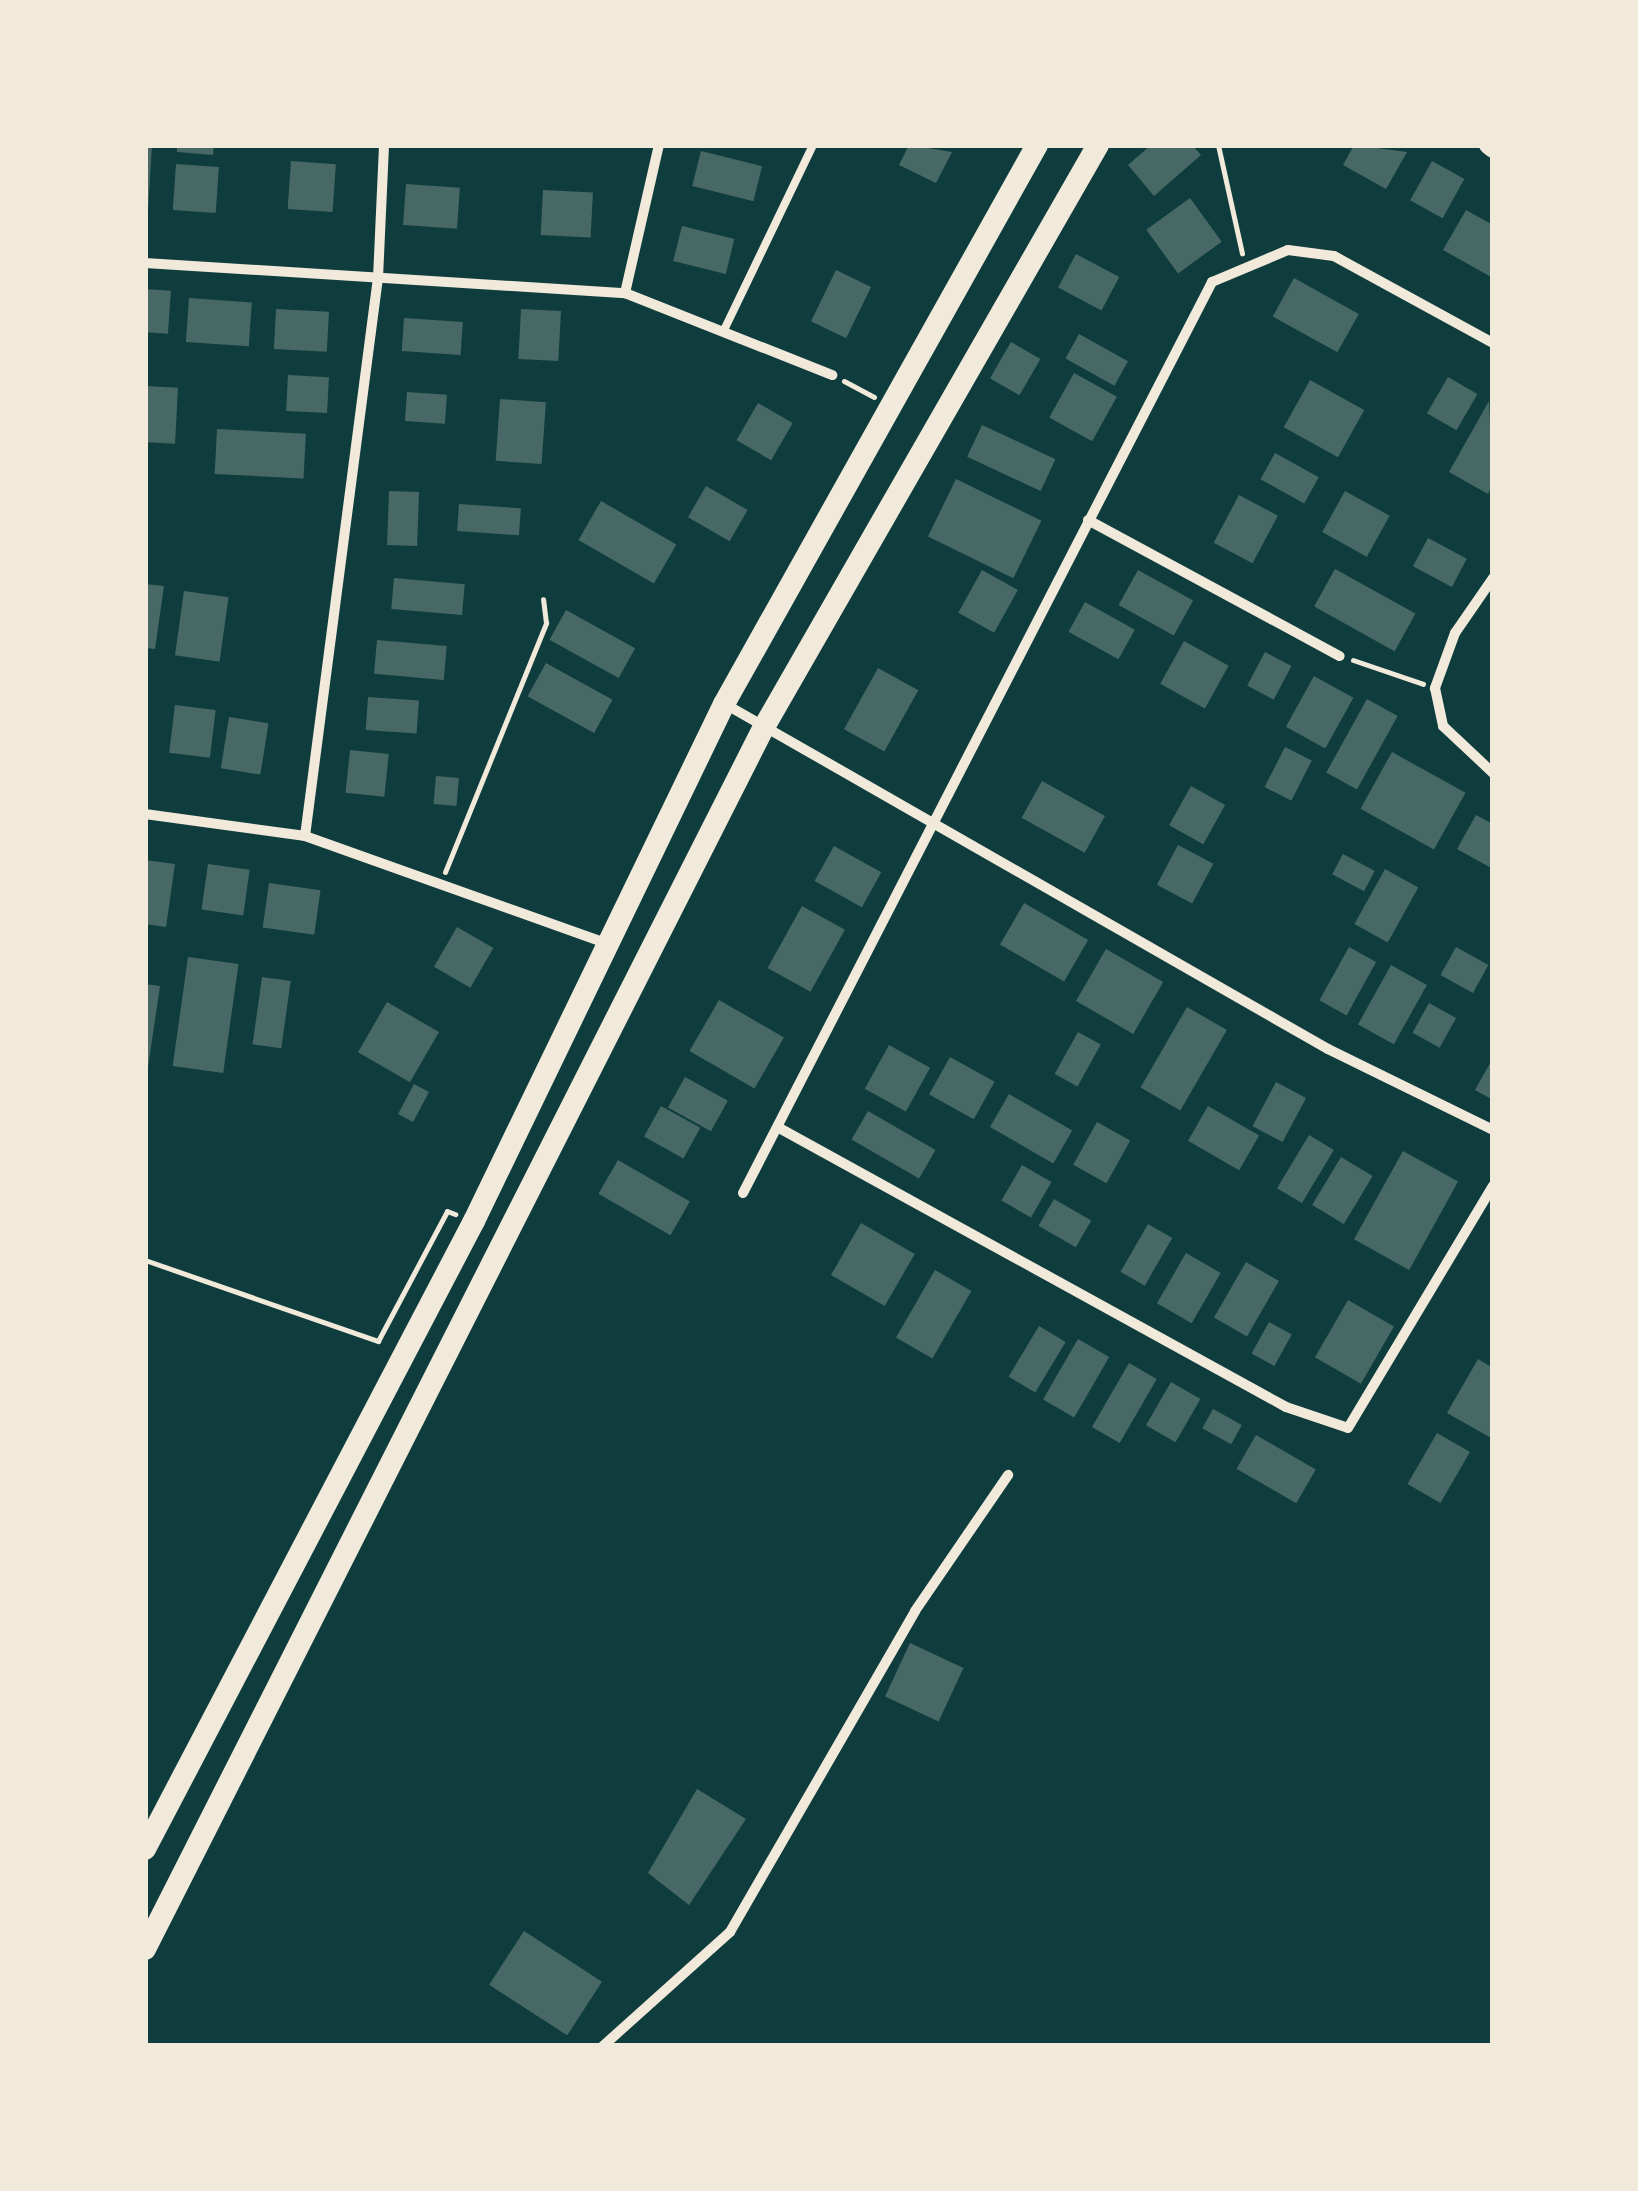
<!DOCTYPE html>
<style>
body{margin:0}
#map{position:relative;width:1638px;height:2191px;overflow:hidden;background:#0f3d3e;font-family:Barlow,sans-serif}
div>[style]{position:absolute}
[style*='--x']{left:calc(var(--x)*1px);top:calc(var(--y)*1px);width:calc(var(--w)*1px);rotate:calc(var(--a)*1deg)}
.building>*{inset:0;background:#486865;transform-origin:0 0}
.path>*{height:5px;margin:-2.5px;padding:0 2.5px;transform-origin:2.5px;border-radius:2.5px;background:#f1e9da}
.service>*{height:8px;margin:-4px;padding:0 4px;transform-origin:4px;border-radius:4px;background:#f1e9da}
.minor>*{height:10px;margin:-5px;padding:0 5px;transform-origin:5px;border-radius:5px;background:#f1e9da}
.tertiary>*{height:18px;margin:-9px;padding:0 9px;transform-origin:9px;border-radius:9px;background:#f1e9da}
.primary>*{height:22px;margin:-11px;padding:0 11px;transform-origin:11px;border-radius:11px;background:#f1e9da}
span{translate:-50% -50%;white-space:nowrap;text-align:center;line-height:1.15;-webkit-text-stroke:10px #f1e9da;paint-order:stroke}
.frame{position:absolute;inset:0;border:148px solid #f1e9da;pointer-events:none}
</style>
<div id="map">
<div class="building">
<i style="clip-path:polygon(145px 145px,152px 145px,148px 210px,145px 210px)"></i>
<i style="clip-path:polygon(177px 145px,214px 145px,213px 155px,177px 152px)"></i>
<i style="clip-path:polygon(909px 145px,952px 152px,936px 183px,899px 165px)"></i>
<i style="clip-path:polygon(1151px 145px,1192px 145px,1201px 155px,1154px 196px,1128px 165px)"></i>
<i style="clip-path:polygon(1354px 145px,1407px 152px,1386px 189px,1343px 165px)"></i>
<i style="left:701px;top:151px;width:63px;height:36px;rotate:14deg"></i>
<i style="left:291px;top:161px;width:45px;height:48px;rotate:4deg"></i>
<i style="left:1432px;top:161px;width:37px;height:45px;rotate:29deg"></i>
<i style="left:176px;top:164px;width:43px;height:46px;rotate:4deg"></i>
<i style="left:406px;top:184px;width:54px;height:41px;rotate:4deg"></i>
<i style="left:543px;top:190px;width:50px;height:45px;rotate:3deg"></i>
<i style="left:1190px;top:198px;width:54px;height:54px;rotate:54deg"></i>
<i style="clip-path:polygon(1466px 210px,1493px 225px,1493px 278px,1443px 250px)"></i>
<i style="left:682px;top:226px;width:54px;height:36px;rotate:14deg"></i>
<i style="left:1076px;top:254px;width:49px;height:38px;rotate:28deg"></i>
<i style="left:836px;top:270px;width:39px;height:57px;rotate:26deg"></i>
<i style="left:1294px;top:278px;width:74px;height:44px;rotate:29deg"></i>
<i style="left:145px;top:289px;width:26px;height:43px;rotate:4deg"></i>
<i style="left:189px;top:298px;width:63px;height:44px;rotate:4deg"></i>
<i style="left:276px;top:309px;width:53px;height:40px;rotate:3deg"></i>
<i style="left:521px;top:309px;width:40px;height:50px;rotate:3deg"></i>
<i style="left:404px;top:318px;width:59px;height:33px;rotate:4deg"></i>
<i style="left:1079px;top:334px;width:56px;height:28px;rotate:29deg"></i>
<i style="left:1011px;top:342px;width:34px;height:42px;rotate:30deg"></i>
<i style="left:1074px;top:373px;width:49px;height:51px;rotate:29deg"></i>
<i style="left:288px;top:375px;width:41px;height:36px;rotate:3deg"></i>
<i style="left:1448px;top:377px;width:34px;height:42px;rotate:30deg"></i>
<i style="left:1310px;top:380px;width:62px;height:54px;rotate:29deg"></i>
<i style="left:145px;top:386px;width:33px;height:56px;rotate:3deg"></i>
<i style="left:407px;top:392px;width:40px;height:29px;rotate:4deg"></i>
<i style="left:500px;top:399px;width:46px;height:62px;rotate:4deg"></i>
<i style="clip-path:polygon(1489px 401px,1493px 484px,1488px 494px,1449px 472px)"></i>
<i style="left:758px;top:403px;width:40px;height:43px;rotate:30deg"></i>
<i style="left:982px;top:425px;width:81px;height:35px;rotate:25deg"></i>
<i style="left:217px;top:429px;width:89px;height:45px;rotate:3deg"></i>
<i style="left:1275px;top:453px;width:50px;height:30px;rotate:29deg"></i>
<i style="left:956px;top:479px;width:95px;height:64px;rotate:26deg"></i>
<i style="left:706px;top:486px;width:48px;height:36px;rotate:30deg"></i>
<i style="left:389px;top:491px;width:30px;height:54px;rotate:2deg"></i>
<i style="left:1345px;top:491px;width:51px;height:47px;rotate:29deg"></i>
<i style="left:1239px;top:495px;width:44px;height:54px;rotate:28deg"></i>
<i style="left:601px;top:501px;width:87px;height:45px;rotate:30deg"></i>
<i style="left:459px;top:504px;width:62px;height:27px;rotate:4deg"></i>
<i style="left:1428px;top:538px;width:44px;height:32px;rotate:28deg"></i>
<i style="left:1335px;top:569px;width:92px;height:43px;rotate:29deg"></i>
<i style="left:982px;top:570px;width:41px;height:49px;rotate:29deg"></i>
<i style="left:1138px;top:570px;width:63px;height:40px;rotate:29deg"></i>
<i style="left:394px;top:578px;width:71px;height:31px;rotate:5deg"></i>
<i style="clip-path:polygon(145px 584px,164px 586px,155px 649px,145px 648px)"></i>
<i style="left:184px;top:591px;width:45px;height:65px;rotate:8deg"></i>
<i style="left:1085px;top:602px;width:57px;height:34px;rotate:29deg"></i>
<i style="left:566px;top:610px;width:79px;height:34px;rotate:29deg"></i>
<i style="left:377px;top:640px;width:70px;height:34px;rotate:5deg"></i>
<i style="left:1184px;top:641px;width:51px;height:49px;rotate:29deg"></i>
<i style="left:1265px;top:652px;width:30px;height:38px;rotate:28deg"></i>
<i style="left:546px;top:663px;width:76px;height:38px;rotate:29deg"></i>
<i style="left:878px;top:668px;width:46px;height:70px;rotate:29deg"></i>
<i style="left:1314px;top:676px;width:45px;height:58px;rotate:29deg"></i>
<i style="left:368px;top:697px;width:51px;height:33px;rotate:4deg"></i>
<i style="left:1367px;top:699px;width:35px;height:84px;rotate:29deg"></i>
<i style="left:175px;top:705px;width:41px;height:48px;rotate:7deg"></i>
<i style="left:229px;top:717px;width:40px;height:52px;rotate:9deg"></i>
<i style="left:1285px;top:747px;width:30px;height:45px;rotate:27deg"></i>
<i style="left:350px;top:750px;width:39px;height:43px;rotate:6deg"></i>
<i style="left:1392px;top:752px;width:84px;height:65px;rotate:29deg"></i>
<i style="left:436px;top:776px;width:23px;height:28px;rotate:5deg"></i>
<i style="left:1042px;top:781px;width:72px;height:42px;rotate:29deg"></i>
<i style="left:1191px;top:786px;width:39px;height:45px;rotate:29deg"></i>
<i style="clip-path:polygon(1476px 815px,1493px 824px,1493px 869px,1457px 849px)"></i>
<i style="left:1178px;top:845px;width:40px;height:45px;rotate:28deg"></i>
<i style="left:834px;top:846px;width:54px;height:40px;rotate:29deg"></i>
<i style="left:1343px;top:854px;width:36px;height:23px;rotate:28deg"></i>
<i style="clip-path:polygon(145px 860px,175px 864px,166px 927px,145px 924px)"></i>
<i style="left:208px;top:864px;width:42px;height:46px;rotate:8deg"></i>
<i style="left:1385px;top:869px;width:38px;height:63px;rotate:29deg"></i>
<i style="left:269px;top:883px;width:52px;height:45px;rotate:8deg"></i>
<i style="left:1024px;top:903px;width:74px;height:48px;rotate:30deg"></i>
<i style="left:802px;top:906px;width:49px;height:71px;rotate:29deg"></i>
<i style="left:457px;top:927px;width:42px;height:46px;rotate:30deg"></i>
<i style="left:1349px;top:947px;width:31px;height:61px;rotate:29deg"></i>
<i style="left:1456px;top:947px;width:37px;height:32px;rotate:29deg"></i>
<i style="left:1106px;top:949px;width:66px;height:60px;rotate:30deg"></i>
<i style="left:188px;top:957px;width:51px;height:110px;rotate:8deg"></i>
<i style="left:1391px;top:965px;width:41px;height:68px;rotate:29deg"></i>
<i style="left:262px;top:977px;width:29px;height:68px;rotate:8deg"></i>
<i style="clip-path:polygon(145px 984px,160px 986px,147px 1074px,145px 1074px)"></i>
<i style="left:719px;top:1000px;width:75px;height:59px;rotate:30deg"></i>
<i style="left:387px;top:1002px;width:60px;height:58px;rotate:30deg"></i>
<i style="left:1429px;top:1003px;width:31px;height:34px;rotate:29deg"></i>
<i style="left:1187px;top:1007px;width:46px;height:93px;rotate:30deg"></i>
<i style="left:1078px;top:1032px;width:26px;height:48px;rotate:29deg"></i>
<i style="left:889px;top:1045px;width:47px;height:50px;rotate:29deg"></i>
<i style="left:950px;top:1057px;width:51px;height:43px;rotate:29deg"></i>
<i style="clip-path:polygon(1493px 1058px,1493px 1100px,1475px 1090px)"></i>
<i style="left:685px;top:1077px;width:49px;height:35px;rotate:29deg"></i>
<i style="left:1276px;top:1082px;width:34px;height:50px;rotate:28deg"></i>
<i style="left:414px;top:1084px;width:17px;height:34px;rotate:28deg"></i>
<i style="left:1009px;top:1094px;width:73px;height:38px;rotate:30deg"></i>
<i style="left:661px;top:1106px;width:45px;height:35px;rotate:29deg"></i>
<i style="left:1208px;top:1106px;width:59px;height:40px;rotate:30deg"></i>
<i style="left:868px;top:1111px;width:78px;height:33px;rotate:30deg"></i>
<i style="left:1097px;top:1122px;width:38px;height:49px;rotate:29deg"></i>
<i style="left:1309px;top:1135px;width:29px;height:62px;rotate:31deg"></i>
<i style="left:1403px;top:1151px;width:63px;height:101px;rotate:29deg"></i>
<i style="left:1341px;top:1157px;width:37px;height:56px;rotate:31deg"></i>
<i style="left:618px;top:1160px;width:83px;height:39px;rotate:30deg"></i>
<i style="left:1022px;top:1165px;width:34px;height:41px;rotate:30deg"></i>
<i style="left:1054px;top:1199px;width:43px;height:31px;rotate:30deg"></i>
<i style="left:861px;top:1223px;width:62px;height:60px;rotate:30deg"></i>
<i style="left:1148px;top:1224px;width:28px;height:55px;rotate:30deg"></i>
<i style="left:1186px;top:1253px;width:40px;height:58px;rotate:30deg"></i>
<i style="left:1246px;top:1262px;width:38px;height:64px;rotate:30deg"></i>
<i style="left:935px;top:1270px;width:42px;height:78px;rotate:30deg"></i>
<i style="left:1348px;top:1300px;width:53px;height:66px;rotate:30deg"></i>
<i style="left:1269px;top:1322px;width:26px;height:36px;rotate:29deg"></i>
<i style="left:1039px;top:1326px;width:31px;height:59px;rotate:31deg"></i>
<i style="left:1078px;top:1339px;width:36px;height:70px;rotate:30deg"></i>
<i style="clip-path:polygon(1478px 1359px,1493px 1368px,1493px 1439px,1447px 1413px)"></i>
<i style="left:1129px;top:1363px;width:32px;height:74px;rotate:30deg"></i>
<i style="left:1171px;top:1382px;width:34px;height:50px;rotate:30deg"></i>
<i style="left:1213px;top:1409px;width:33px;height:22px;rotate:29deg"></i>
<i style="left:1437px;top:1433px;width:38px;height:59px;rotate:30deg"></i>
<i style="left:1256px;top:1435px;width:69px;height:39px;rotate:30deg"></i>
<i style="left:910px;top:1643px;width:59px;height:59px;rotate:25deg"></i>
<i style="clip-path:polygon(697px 1789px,746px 1819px,689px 1905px,648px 1873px)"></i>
<i style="left:524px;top:1931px;width:93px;height:64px;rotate:33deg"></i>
</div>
<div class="path">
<i style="--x:1218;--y:145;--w:111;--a:77.5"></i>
<i style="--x:844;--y:381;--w:34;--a:28"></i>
<i style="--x:1353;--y:660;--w:74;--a:18.9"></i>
<i style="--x:445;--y:872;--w:269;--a:-67.9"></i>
<i style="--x:546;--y:623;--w:24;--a:-97"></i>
<i style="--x:145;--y:1260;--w:247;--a:19.2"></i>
<i style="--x:378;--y:1341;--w:147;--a:-62"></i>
<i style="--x:447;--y:1211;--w:9;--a:21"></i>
</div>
<div class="service">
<i style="--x:725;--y:328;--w:203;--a:-64.3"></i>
</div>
<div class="minor">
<i style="--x:145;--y:263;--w:481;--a:3.6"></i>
<i style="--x:625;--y:293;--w:223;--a:21.6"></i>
<i style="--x:625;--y:293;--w:152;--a:-77.1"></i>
<i style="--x:1088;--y:520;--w:286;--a:28.4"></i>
<i style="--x:1493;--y:578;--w:67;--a:124.6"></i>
<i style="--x:1455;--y:633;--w:59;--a:110"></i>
<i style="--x:1435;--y:688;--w:39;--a:78"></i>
<i style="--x:1443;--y:726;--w:69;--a:43.2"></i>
<i style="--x:725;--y:704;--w:695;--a:29.78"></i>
<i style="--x:1328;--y:1049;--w:184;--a:26.1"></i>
<i style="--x:145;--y:814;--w:162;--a:7.8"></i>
<i style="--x:305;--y:836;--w:319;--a:19.6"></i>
<i style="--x:305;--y:836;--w:563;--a:-82.55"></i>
<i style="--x:378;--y:278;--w:133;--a:-87.4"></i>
<i style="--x:781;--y:1129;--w:576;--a:28.83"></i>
<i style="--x:1286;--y:1407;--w:65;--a:18.7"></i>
<i style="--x:1348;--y:1428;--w:282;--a:-59.1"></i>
<i style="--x:743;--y:1193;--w:1025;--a:-62.76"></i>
<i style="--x:1212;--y:282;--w:82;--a:-22.8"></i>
<i style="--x:1288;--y:250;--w:46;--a:7.4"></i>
<i style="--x:1334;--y:256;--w:181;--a:28.7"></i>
<i style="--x:603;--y:2046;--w:171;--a:-41.9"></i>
<i style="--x:730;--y:1932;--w:370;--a:-60"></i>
<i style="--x:915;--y:1611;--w:165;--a:-55.6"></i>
</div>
<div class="tertiary">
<i style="--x:1488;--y:145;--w:6;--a:39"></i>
</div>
<div class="primary">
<i style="--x:145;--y:1849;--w:709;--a:-62.35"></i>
<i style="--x:474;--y:1221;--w:574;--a:-64.19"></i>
<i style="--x:724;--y:704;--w:641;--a:-60.75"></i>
<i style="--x:145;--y:1949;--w:1370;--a:-63.14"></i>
<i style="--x:764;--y:727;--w:671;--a:-60.15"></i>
</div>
<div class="frame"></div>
</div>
